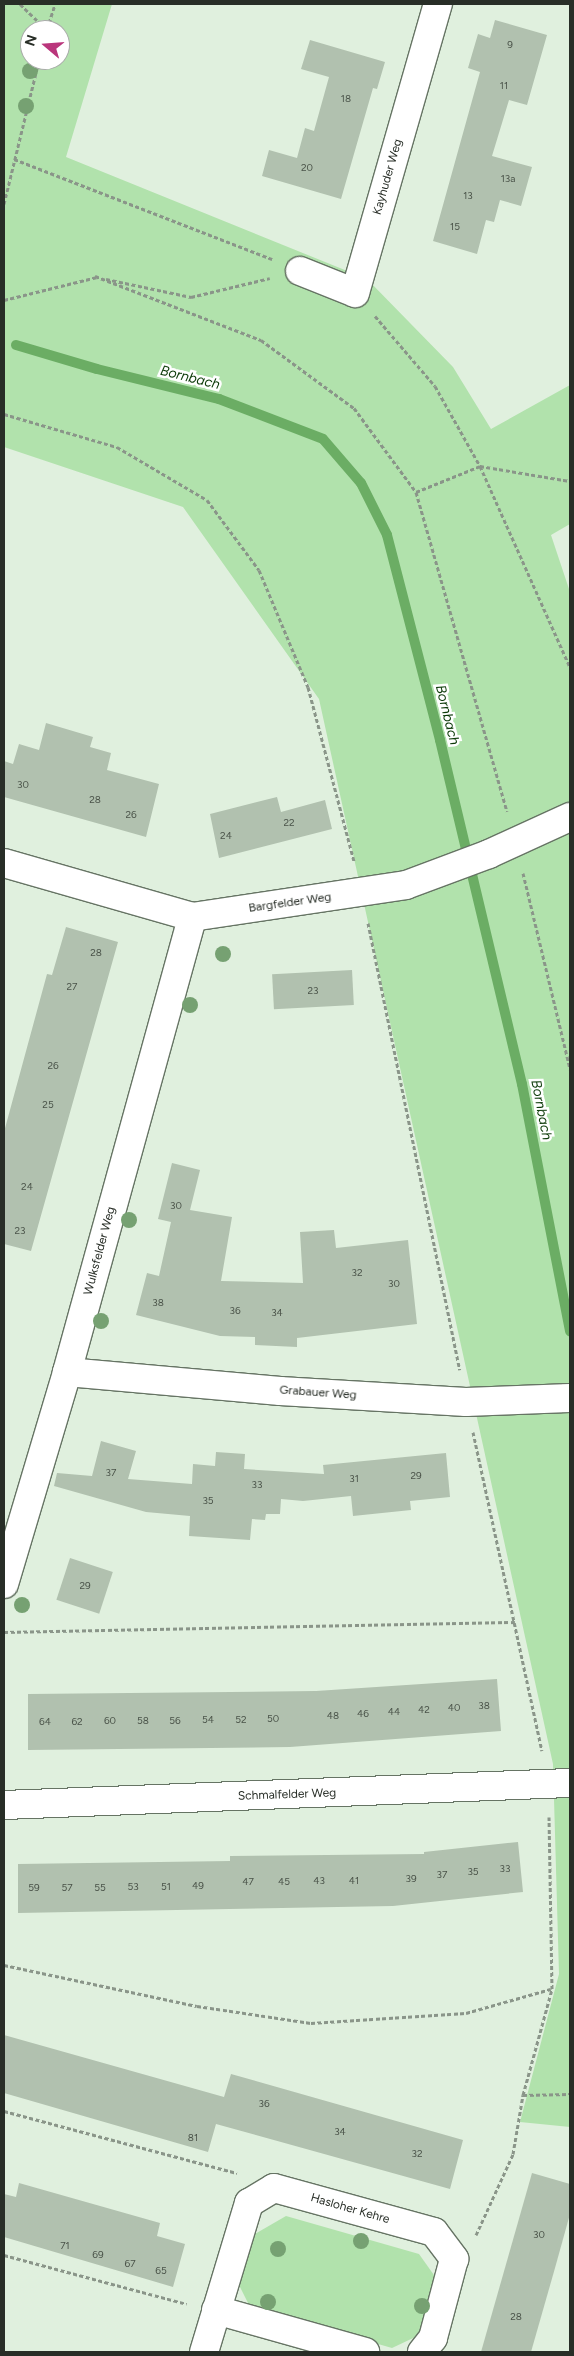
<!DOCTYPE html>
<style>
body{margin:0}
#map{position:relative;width:574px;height:2356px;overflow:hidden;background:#e0f0de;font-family:Figtree,sans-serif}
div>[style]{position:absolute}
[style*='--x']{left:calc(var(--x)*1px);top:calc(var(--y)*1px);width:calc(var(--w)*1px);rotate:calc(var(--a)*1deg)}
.green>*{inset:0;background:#b1e2ac}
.stream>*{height:10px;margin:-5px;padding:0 5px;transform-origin:5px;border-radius:5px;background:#6bad64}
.building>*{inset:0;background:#b1c1af;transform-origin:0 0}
.path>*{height:3px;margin-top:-1.5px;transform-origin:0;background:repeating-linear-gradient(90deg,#8a9589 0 4px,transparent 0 6.5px)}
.roads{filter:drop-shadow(1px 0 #667464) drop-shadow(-1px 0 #667464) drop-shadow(0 1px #667464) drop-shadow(0 -1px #667464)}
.street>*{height:28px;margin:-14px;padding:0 14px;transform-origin:14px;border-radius:14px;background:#fff}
.trees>*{width:16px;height:16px;margin:-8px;border-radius:50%;background:#76a172}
span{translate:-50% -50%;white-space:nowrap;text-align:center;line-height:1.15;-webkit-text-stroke:5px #fff;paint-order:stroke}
.number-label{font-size:10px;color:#4a5349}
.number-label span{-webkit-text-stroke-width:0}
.street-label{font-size:12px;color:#282e27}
.water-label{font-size:14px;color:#0c3a08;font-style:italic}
.frame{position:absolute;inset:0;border:5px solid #282e27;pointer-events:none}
.north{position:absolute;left:20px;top:20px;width:50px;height:50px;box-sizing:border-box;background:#fff;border:1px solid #a9aba9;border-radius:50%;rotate:288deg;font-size:14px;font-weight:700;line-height:20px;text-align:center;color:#282e27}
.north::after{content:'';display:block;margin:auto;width:18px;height:22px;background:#ba367c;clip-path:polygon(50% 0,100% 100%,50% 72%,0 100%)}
</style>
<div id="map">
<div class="green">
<i style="clip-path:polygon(evenodd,4px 4px,112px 4px,66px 157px,367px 279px,453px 367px,491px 429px,570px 385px,570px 524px,551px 535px,570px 592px,570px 2127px,520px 2122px,559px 1974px,553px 1764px,319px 699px,183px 507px,4px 447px,4px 4px,30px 30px,60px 30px,60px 60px,30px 60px,30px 30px)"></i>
<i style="clip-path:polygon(286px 2216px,419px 2254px,441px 2285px,428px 2331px,392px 2348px,250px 2307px,239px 2285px,253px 2235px)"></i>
</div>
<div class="stream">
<i style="--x:16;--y:345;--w:84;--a:16.5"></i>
<i style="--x:97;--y:369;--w:126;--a:13.8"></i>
<i style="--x:219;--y:399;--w:111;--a:21"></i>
<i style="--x:323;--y:439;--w:58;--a:49.2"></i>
<i style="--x:361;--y:483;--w:58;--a:63.4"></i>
<i style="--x:387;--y:535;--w:212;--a:75.5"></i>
<i style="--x:440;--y:740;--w:354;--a:76.6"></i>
<i style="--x:522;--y:1084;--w:252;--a:79"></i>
</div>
<div class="building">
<i style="clip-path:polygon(495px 20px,547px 35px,527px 105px,509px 100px,492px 156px,532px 167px,521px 206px,500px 200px,494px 222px,486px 220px,477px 254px,433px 241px,480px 72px,468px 68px,478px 34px,490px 38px)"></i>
<i style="clip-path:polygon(310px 40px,385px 62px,377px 89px,373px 88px,341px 199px,262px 176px,269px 150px,297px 158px,305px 128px,314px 131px,329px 77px,301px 69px)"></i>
<i style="clip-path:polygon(46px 723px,93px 737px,90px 747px,111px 753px,107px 770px,159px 784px,146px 837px,4px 797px,4px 761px,13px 764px,19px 744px,39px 750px)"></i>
<i style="clip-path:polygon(277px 797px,281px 812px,325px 800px,332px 829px,219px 858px,210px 814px)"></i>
<i style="clip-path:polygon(66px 927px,118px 942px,31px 1251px,4px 1244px,4px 1132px,47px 974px,52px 975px)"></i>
<i style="left:352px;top:970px;width:35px;height:80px;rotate:87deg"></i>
<i style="clip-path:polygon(172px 1163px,200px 1170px,190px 1210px,232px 1217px,221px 1281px,303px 1283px,300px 1232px,334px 1230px,336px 1248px,408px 1240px,417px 1324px,297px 1338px,297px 1347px,255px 1345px,255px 1337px,220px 1336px,136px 1315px,147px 1273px,159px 1276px,171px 1222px,158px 1219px)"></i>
<i style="clip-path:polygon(101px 1441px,136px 1451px,128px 1479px,192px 1484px,193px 1464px,215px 1466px,216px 1452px,245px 1454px,244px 1469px,324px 1474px,323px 1465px,446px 1453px,450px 1497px,410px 1501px,411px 1510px,353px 1516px,351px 1496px,303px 1501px,281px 1499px,280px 1514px,266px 1514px,265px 1520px,252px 1519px,250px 1540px,189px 1536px,190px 1516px,146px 1512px,54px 1486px,57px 1473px,92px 1476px)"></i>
<i style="left:70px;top:1558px;width:45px;height:44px;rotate:18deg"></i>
<i style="clip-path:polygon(497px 1679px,501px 1731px,290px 1747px,28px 1750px,28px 1694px,316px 1691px)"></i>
<i style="clip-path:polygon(518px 1842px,523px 1892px,393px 1906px,18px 1913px,18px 1864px,230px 1861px,230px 1856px,424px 1854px,424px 1852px)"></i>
<i style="clip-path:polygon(4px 2035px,224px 2097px,231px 2074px,463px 2140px,450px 2189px,216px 2124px,208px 2152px,4px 2093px)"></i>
<i style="clip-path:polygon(532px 2173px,570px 2184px,570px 2214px,555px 2268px,531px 2352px,481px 2352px)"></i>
<i style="clip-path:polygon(19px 2183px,160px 2223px,157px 2236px,185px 2244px,173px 2287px,4px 2237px,4px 2194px,16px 2197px)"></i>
</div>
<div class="path">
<i style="--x:20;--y:4;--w:37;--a:44"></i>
<i style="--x:47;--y:29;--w:26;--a:-72"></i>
<i style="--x:14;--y:159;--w:277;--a:21.2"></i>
<i style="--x:4;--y:204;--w:148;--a:-76.3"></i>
<i style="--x:95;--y:276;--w:178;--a:21.1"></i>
<i style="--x:261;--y:340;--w:115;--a:36.2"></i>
<i style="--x:354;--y:408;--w:104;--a:53.6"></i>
<i style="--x:416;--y:492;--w:332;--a:74.1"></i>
<i style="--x:106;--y:279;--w:87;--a:12"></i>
<i style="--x:191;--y:297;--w:81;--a:-13.5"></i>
<i style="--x:4;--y:300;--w:96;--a:-13.9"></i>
<i style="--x:375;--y:316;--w:92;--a:49.4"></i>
<i style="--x:435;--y:386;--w:92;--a:60.6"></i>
<i style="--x:480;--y:466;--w:220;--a:65.9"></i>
<i style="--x:4;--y:414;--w:118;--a:16.3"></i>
<i style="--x:117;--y:447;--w:104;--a:30.5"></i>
<i style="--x:207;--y:500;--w:87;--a:53.4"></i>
<i style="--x:259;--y:570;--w:127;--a:67.3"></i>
<i style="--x:308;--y:687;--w:180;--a:75.2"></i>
<i style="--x:416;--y:492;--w:69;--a:-22.1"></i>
<i style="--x:480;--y:466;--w:91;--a:9.5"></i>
<i style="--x:523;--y:873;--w:202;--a:76.5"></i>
<i style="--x:368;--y:923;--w:456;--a:78.4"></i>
<i style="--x:473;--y:1432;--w:326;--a:77.8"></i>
<i style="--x:4;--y:1632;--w:511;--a:-1.12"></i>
<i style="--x:4;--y:1965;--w:197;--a:12"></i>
<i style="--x:197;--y:2006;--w:115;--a:8.5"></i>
<i style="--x:311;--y:2023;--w:155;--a:-3.7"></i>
<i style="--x:466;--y:2013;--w:88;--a:-15.8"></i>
<i style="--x:523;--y:2095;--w:47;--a:-1.2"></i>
<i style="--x:4;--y:2111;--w:241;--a:14.9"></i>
<i style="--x:476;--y:2235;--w:89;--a:-65.4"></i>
<i style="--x:513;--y:2154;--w:60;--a:-80.4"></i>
<i style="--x:523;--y:2095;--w:110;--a:-74.7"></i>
<i style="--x:552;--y:1989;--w:172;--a:-91"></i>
<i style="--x:4;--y:2255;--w:189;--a:15"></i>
</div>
<div class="roads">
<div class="street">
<i style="--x:300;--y:271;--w:59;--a:21.8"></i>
<i style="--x:355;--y:293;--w:301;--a:-74"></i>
<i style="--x:4;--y:863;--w:196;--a:16"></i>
<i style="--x:192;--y:917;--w:216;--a:-8.5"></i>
<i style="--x:406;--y:885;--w:89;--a:-20.5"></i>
<i style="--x:489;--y:854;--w:89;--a:-24.6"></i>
<i style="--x:67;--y:1372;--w:214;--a:5.1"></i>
<i style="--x:280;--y:1391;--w:186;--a:3.4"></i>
<i style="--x:466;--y:1402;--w:104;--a:-2.2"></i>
<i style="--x:4;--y:1584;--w:221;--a:-73.4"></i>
<i style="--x:67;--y:1372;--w:472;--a:-74.6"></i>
<i style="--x:4;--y:1805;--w:566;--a:-2.23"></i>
<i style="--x:216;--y:2310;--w:155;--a:15.7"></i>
<i style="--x:204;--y:2352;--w:156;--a:-73.2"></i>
<i style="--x:249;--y:2203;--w:29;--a:-31"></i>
<i style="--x:274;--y:2188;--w:166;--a:15.4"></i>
<i style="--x:434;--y:2232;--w:34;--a:53"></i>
<i style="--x:454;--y:2259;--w:82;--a:104.9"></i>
<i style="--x:433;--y:2338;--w:18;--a:128"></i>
</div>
</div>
<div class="trees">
<i style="left:30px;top:71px"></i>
<i style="left:26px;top:106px"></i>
<i style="left:223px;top:954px"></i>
<i style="left:190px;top:1005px"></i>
<i style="left:129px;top:1220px"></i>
<i style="left:101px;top:1321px"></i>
<i style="left:22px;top:1605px"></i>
<i style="left:361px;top:2241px"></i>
<i style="left:278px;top:2249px"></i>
<i style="left:268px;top:2302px"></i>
<i style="left:422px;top:2306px"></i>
</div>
<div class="number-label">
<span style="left:510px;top:45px">9</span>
<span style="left:504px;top:86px">11</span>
<span style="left:346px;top:99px">18</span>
<span style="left:307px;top:168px">20</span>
<span style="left:508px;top:179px">13a</span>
<span style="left:468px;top:196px">13</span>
<span style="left:455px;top:227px">15</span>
<span style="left:23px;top:785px">30</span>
<span style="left:95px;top:800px">28</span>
<span style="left:131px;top:815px">26</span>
<span style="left:289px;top:823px">22</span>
<span style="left:226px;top:836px">24</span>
<span style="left:96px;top:953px">28</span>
<span style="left:72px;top:987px">27</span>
<span style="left:313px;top:991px">23</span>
<span style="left:53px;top:1066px">26</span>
<span style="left:48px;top:1105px">25</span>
<span style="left:27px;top:1187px">24</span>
<span style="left:176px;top:1206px">30</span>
<span style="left:20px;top:1231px">23</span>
<span style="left:357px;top:1273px">32</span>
<span style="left:394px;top:1284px">30</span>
<span style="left:158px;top:1303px">38</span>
<span style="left:235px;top:1311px">36</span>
<span style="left:277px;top:1313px">34</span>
<span style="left:111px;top:1473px">37</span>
<span style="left:416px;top:1476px">29</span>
<span style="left:354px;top:1479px">31</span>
<span style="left:257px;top:1485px">33</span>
<span style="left:208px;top:1501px">35</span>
<span style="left:85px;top:1586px">29</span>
<span style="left:484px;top:1706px">38</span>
<span style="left:454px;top:1708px">40</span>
<span style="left:424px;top:1710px">42</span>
<span style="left:394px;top:1712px">44</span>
<span style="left:363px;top:1714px">46</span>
<span style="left:333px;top:1716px">48</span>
<span style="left:273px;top:1719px">50</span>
<span style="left:208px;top:1720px">54</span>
<span style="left:241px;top:1720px">52</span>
<span style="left:110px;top:1721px">60</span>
<span style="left:143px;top:1721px">58</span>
<span style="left:175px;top:1721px">56</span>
<span style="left:45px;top:1722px">64</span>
<span style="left:77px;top:1722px">62</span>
<span style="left:505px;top:1869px">33</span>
<span style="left:473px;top:1872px">35</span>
<span style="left:442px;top:1875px">37</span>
<span style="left:411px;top:1879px">39</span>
<span style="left:319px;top:1881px">43</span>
<span style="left:354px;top:1881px">41</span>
<span style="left:248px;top:1882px">47</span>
<span style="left:284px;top:1882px">45</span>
<span style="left:198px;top:1886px">49</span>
<span style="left:133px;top:1887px">53</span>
<span style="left:166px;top:1887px">51</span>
<span style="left:34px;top:1888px">59</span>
<span style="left:67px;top:1888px">57</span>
<span style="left:100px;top:1888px">55</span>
<span style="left:264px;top:2104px">36</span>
<span style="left:340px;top:2132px">34</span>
<span style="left:193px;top:2138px">81</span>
<span style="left:417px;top:2154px">32</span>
<span style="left:539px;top:2235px">30</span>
<span style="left:65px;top:2246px">71</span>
<span style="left:98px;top:2255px">69</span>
<span style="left:130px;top:2264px">67</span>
<span style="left:161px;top:2271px">65</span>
<span style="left:516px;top:2317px">28</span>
</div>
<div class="street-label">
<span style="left:388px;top:177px;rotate:-74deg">Kayhuder Weg</span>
<span style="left:290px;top:903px;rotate:-8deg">Bargfelder Weg</span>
<span style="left:100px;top:1251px;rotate:-75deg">Wulksfelder Weg</span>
<span style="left:318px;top:1393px;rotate:4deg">Grabauer Weg</span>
<span style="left:287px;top:1795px;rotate:-2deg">Schmalfelder Weg</span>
<span style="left:350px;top:2209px;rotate:16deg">Hasloher Kehre</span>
</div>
<div class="water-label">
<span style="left:190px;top:378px;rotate:14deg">Bornbach</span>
<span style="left:447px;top:715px;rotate:76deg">Bornbach</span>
<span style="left:541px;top:1110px;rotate:79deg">Bornbach</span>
</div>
<div class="frame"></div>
<div class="north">N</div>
</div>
